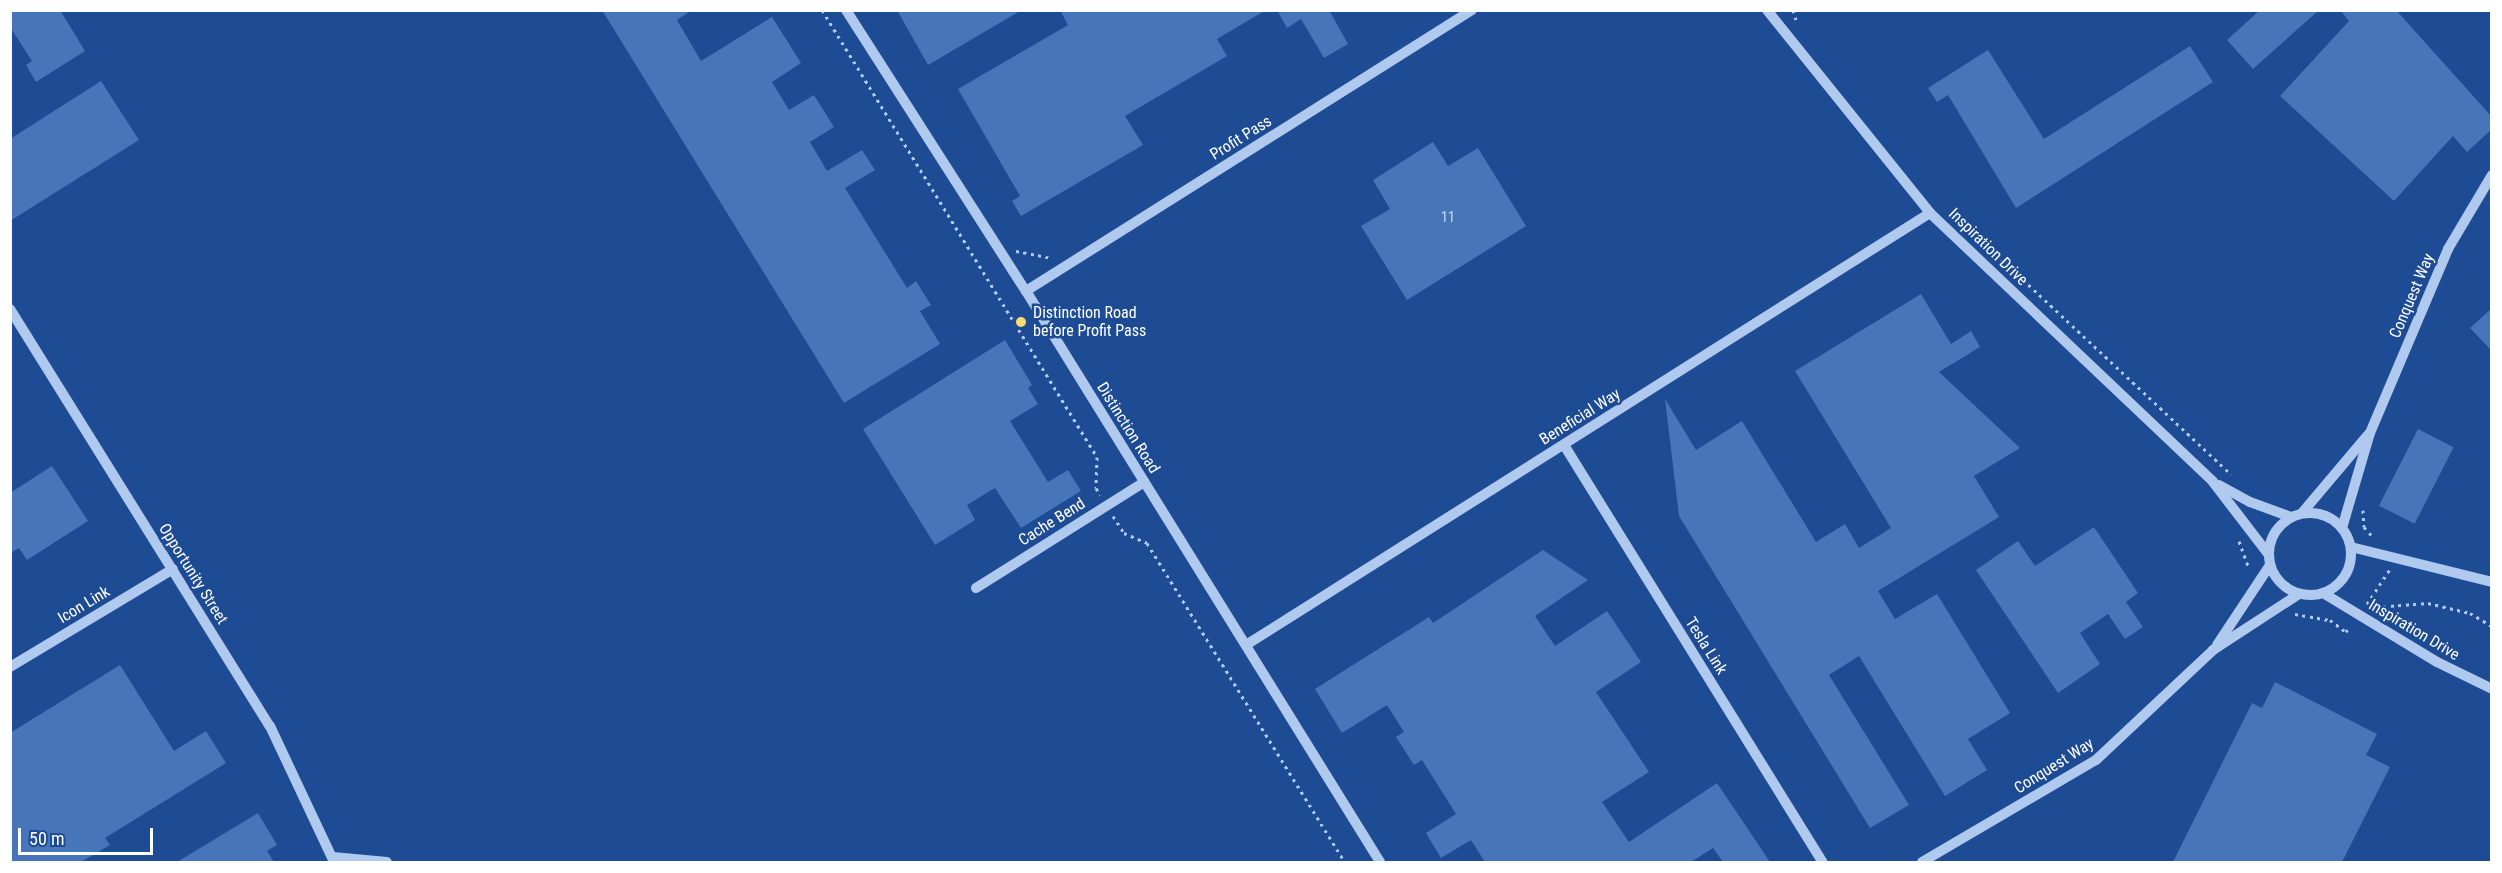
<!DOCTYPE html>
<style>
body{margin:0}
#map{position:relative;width:2502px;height:873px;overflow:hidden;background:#1d4b94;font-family:"Roboto Condensed",sans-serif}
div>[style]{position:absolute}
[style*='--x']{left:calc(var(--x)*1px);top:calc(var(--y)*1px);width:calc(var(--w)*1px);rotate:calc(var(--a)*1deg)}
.building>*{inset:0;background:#4675ba;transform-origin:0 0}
.path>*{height:3px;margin-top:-1.5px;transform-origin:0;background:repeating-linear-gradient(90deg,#b0c9ef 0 3px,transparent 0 7.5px)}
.minor>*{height:10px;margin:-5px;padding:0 5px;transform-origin:5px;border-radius:5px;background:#b0c9ef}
.minor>.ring{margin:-5px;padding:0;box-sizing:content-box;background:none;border:10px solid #b0c9ef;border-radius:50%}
.dots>*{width:16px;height:16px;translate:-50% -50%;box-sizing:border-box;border:3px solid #1d4b94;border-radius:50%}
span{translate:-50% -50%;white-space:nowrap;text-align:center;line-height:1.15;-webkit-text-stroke:5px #1d4b94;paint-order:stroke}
.number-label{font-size:14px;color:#d1dcee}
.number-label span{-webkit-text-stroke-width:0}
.street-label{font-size:16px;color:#fff}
.poi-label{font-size:16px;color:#fff}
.left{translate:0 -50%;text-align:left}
.frame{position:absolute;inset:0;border:12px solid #fff;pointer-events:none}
.scale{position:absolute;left:18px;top:828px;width:135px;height:27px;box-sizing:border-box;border:3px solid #fff;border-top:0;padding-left:8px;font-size:18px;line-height:21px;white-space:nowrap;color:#fff;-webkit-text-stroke:4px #1d4b94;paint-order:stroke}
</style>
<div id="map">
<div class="building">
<i style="clip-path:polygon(10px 10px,60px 10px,85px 51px,36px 82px,26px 65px,32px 61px,10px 27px)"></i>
<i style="clip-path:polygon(602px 10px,692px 10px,677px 20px,701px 61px,772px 17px,801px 63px,772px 82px,789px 110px,814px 95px,834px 127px,810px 142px,827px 171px,862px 150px,875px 170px,845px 188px,907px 288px,916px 281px,931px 305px,920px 311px,940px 344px,844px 403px)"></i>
<i style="clip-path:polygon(897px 10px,1022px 10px,928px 65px)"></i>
<i style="clip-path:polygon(1060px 10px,1266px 10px,1217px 39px,1227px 56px,1125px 116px,1143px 145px,1021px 216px,1012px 201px,1020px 196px,958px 89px,1068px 25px)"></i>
<i style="clip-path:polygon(1277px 10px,1329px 10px,1348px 44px,1324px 58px,1301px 19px,1287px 28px)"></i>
<i style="clip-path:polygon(2260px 10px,2319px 10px,2253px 69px,2227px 40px)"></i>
<i style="clip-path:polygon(2340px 10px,2396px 10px,2492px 117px,2492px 129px,2467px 152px,2453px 136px,2394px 201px,2280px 96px,2349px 21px)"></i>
<i style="clip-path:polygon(2190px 46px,2213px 82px,2016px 208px,1948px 95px,1937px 102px,1928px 88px,1988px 50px,2044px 139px)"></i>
<i style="clip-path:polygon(101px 81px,139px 140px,10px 221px,10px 139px)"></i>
<i style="clip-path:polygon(1433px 142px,1448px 166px,1478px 148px,1526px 226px,1407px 300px,1361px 226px,1390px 209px,1373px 180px)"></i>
<i style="clip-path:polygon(1921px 294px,1951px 344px,1971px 331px,1980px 347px,1939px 372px,2020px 448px,1974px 476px,1999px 517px,1878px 591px,1895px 619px,1937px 594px,2010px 713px,1968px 739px,1987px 770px,1945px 796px,1859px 656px,1829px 675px,1909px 805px,1870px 828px,1679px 516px,1665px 399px,1696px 450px,1742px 421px,1816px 542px,1845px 524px,1859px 548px,1891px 528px,1795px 371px)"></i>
<i style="clip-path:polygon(2492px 308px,2492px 351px,2470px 328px)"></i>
<i style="clip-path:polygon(1005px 340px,1032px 385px,1028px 388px,1038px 404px,1010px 421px,1048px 482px,1068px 470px,1081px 491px,1021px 528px,995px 488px,967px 505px,975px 520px,935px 545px,863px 429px)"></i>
<i style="left:2418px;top:429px;width:40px;height:86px;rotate:27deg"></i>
<i style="clip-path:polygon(52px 466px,88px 521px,27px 560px,19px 548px,10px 553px,10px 493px)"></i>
<i style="clip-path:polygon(2094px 527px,2138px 593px,2126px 602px,2143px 627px,2125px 639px,2108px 614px,2080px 633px,2100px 664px,2058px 693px,1976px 570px,2018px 541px,2035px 566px)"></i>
<i style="clip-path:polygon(1543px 550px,1588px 580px,1535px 616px,1555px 646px,1607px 611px,1641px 662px,1596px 692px,1649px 772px,1602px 802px,1629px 842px,1717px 783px,1770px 862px,1723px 862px,1713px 848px,1691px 862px,1485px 862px,1471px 840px,1441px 858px,1426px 833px,1456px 814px,1422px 760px,1414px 765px,1396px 737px,1404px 732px,1387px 705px,1342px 733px,1315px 689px,1429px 617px,1433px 623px)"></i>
<i style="clip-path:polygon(120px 665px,174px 751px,206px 731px,226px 763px,105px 838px,110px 845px,81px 862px,10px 862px,10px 733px)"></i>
<i style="clip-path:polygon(2275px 682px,2377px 734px,2366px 755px,2390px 767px,2342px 862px,2173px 862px,2252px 703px,2262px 708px)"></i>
<i style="clip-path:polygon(258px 813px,277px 845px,267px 851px,274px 862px,177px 862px)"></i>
</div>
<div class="path">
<i style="--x:822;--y:10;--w:525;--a:58.4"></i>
<i style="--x:1097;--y:457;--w:31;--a:92"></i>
<i style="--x:1096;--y:488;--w:8;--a:60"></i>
<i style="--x:1793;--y:10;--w:10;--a:73"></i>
<i style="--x:1016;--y:251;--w:36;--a:11"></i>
<i style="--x:2001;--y:259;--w:315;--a:43.1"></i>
<i style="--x:2363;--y:510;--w:17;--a:87"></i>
<i style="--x:2364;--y:527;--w:12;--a:48"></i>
<i style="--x:1113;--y:516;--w:20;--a:57"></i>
<i style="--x:1124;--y:533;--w:25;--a:23"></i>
<i style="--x:1147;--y:543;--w:375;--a:58.2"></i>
<i style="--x:2239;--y:541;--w:29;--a:70"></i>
<i style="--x:2367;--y:604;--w:42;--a:-56.7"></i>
<i style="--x:2376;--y:607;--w:52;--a:-4.4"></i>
<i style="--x:2428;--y:603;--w:43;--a:13.4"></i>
<i style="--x:2470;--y:613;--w:26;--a:31"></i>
<i style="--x:2295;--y:614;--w:36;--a:10"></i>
<i style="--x:2330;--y:620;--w:20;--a:37"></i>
<i style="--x:2346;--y:632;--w:7;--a:-56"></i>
</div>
<div class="minor">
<i style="--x:846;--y:10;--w:334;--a:57.4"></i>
<i style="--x:1026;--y:291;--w:672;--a:58.2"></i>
<i style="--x:1767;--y:10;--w:260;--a:51.2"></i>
<i style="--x:1930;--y:213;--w:390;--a:43.5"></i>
<i style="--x:2213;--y:482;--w:92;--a:52.5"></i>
<i style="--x:1026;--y:291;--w:527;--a:-32.21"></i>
<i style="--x:10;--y:309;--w:491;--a:58.1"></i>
<i style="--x:270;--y:726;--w:150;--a:64.8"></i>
<i style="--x:1564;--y:445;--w:491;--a:58.2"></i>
<i style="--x:2219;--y:485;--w:35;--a:29"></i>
<i style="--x:2250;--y:502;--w:44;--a:20.1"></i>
<i class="ring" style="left:2269px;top:513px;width:72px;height:72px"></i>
<i style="--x:2302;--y:513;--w:102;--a:-49.8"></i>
<i style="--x:2342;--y:528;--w:99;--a:-73.6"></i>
<i style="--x:2370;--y:433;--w:200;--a:-67"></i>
<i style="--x:2448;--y:249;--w:86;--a:-59.3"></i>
<i style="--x:2351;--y:547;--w:145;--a:13.9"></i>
<i style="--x:976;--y:588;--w:199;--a:-32.2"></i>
<i style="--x:2323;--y:593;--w:133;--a:31.2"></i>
<i style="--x:2437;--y:662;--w:61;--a:26.1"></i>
<i style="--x:1246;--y:645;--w:809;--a:-32.28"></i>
<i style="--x:2217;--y:645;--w:96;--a:-56.5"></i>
<i style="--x:10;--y:667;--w:190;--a:-31"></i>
<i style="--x:333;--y:857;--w:54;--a:5.3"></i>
<i style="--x:1922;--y:862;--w:202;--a:-30.4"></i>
<i style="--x:2096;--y:760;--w:161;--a:-43.2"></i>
<i style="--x:2213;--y:650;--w:103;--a:-33.1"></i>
</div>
<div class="dots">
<i style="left:1021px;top:322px;background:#fedb6e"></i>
</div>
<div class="number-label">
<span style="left:1448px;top:217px">11</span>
</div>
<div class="street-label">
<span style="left:1241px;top:138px;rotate:-32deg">Profit Pass</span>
<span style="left:1988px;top:247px;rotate:44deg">Inspiration Drive</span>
<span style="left:2412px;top:296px;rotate:-67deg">Conquest Way</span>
<span style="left:1580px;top:417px;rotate:-32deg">Beneficial Way</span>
<span style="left:1128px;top:428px;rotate:58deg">Distinction Road</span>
<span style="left:1052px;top:522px;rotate:-32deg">Cache Bend</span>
<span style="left:193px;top:574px;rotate:58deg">Opportunity Street</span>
<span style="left:84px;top:605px;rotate:-31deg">Icon Link</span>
<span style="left:2414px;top:630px;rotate:31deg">Inspiration Drive</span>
<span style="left:1706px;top:646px;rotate:58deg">Tesla Link</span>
<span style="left:2054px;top:766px;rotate:-32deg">Conquest Way</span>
</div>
<div class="poi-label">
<span class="left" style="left:1033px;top:322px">Distinction Road<br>before Profit Pass</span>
</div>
<div class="frame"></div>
<div class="scale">50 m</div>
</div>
